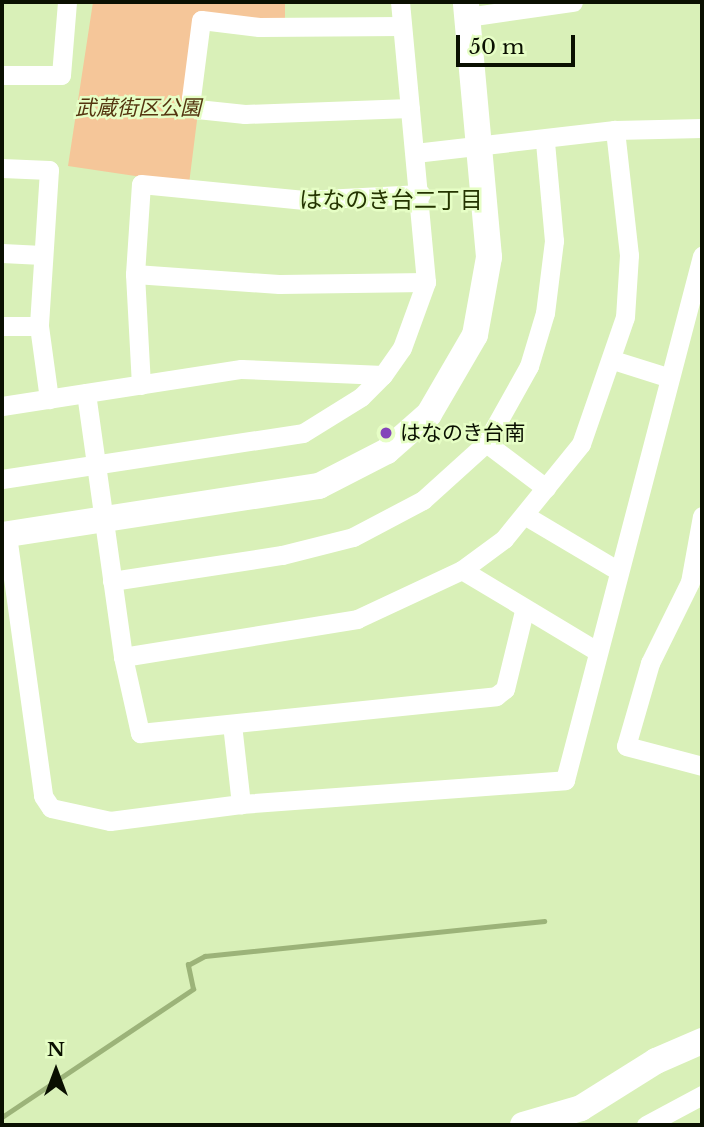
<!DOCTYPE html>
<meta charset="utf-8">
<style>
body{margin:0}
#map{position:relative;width:704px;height:1127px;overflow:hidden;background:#d9f0b8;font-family:"Libre Baskerville","Noto Sans JP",serif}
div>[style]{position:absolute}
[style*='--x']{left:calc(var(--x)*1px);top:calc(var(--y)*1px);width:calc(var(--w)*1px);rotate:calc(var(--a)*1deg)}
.green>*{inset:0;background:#f5c699}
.stream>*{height:4.5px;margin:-2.25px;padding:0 2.25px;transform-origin:2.25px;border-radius:2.25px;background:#9cb379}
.street>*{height:19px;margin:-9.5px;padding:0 9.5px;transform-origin:9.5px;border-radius:9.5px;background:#fff}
.secondary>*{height:26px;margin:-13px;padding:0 13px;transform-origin:13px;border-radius:13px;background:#fff}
.dots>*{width:19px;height:19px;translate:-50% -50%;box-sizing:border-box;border:4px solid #e6fec5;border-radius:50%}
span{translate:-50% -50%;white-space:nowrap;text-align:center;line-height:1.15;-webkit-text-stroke:5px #e6fec5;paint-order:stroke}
.park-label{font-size:21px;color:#54340f;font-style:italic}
.poi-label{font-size:21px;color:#0a1001}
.left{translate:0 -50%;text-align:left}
.neighbourhood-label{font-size:23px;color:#243400}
.frame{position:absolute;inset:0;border:4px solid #0a1001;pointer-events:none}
.north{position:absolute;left:21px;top:1036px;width:70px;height:70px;-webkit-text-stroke:5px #e6fec5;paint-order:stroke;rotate:0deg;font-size:19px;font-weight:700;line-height:28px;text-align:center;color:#0a1001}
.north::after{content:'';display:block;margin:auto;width:24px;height:32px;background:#0a1001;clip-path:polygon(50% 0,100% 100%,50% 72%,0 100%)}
.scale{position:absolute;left:456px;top:35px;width:119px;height:32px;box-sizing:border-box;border:4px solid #0a1001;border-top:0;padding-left:9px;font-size:21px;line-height:24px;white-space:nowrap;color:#0a1001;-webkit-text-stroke:5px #e6fec5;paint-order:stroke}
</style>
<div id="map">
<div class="green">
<i style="clip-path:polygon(93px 2px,285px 2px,285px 19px,210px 17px,189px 184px,68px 166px)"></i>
</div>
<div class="stream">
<i style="--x:2;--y:1117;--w:230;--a:-33.8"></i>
<i style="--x:193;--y:989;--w:25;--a:-102"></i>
<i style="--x:188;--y:965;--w:19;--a:-28"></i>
<i style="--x:205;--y:956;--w:341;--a:-5.9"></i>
</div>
<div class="street">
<i style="--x:467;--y:17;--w:107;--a:-8.1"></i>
<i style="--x:402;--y:26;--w:143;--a:179.6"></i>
<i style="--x:259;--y:27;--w:58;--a:-173.1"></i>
<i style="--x:201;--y:20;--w:79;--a:97.3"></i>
<i style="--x:191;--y:98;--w:13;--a:61"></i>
<i style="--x:197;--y:109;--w:48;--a:5.9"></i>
<i style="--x:245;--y:114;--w:165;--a:-2.1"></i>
<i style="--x:2;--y:75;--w:59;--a:0"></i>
<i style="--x:61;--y:75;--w:73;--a:-85.3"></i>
<i style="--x:415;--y:153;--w:201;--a:-6.6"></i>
<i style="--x:615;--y:130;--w:87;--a:-1.3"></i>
<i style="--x:2;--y:168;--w:47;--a:2.4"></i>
<i style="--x:49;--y:170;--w:156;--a:93.7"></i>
<i style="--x:39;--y:326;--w:74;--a:82.2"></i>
<i style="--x:2;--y:253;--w:40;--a:2.9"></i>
<i style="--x:135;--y:274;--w:144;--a:4"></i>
<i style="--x:279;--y:284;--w:147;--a:-0.8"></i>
<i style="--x:2;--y:326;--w:37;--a:0"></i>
<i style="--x:613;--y:360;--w:57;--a:17.5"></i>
<i style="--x:141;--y:385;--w:111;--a:-93.1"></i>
<i style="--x:135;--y:274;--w:90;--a:-86.2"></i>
<i style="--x:141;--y:184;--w:164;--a:5.6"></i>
<i style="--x:304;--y:200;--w:117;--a:-2.9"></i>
<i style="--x:86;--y:393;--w:267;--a:82"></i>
<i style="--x:123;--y:657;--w:78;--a:77.4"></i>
<i style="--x:140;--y:733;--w:358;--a:-5.9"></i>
<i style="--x:496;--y:696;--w:11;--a:-38"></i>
<i style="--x:505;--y:689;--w:80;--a:-76.3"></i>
<i style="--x:2;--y:406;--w:242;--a:-8.8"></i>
<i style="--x:241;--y:369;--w:142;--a:2.4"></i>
<i style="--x:486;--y:443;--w:75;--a:36.9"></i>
<i style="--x:2;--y:479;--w:304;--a:-8.7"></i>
<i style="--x:303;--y:433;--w:68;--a:-31.8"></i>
<i style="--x:361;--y:397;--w:31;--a:-45"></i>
<i style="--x:383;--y:375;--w:33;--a:-55"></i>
<i style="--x:402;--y:348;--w:70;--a:-70"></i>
<i style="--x:426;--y:282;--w:281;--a:-95.3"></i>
<i style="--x:526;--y:516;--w:106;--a:30.7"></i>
<i style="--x:702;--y:516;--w:67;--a:100.3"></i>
<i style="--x:690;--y:582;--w:90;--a:116.3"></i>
<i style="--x:650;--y:663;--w:86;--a:106.1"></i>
<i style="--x:626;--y:746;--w:79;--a:14.7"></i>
<i style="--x:7;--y:535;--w:263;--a:82.1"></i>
<i style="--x:43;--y:796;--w:14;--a:56"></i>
<i style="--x:51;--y:808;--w:60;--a:12.4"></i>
<i style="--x:110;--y:821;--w:132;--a:-7.4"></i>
<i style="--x:241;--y:804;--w:325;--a:-4.2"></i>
<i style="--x:565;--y:780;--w:542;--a:-75.35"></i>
<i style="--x:462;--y:570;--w:155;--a:31"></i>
<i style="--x:112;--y:581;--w:172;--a:-8.7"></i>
<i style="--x:282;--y:555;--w:73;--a:-14.2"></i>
<i style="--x:353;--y:537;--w:79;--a:-27.9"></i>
<i style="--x:423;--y:500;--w:85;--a:-42.1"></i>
<i style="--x:486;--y:443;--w:88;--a:-60.8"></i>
<i style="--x:529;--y:366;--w:55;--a:-73.2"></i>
<i style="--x:545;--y:313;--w:73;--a:-82.9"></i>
<i style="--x:554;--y:241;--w:98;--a:-95.2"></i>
<i style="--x:123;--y:657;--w:237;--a:-9.2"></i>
<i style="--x:357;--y:619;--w:116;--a:-25"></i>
<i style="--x:462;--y:570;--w:52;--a:-36.4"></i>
<i style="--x:504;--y:539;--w:122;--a:-51"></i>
<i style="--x:581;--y:444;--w:134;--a:-70.9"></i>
<i style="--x:625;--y:317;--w:62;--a:-86.3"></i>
<i style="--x:629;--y:255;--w:126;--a:-96.4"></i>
<i style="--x:232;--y:724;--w:81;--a:83.6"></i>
<i style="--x:646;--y:1125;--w:64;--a:-28.2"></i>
</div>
<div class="secondary">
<i style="--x:2;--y:535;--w:321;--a:-8.8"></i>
<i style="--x:319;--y:486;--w:76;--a:-27.2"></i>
<i style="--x:387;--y:451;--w:56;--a:-41.4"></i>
<i style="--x:429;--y:414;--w:91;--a:-59.8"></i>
<i style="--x:475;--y:335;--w:79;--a:-79.8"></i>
<i style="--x:489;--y:257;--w:256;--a:-95.2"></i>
<i style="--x:523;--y:1125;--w:60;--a:-16.3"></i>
<i style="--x:581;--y:1108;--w:89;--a:-32.1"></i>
<i style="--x:656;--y:1061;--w:50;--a:-23.5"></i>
</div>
<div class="dots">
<i style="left:386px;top:433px;background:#8445ba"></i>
</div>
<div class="park-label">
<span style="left:138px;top:108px">武蔵街区公園</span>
</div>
<div class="poi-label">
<span class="left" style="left:400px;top:433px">はなのき台南</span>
</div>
<div class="neighbourhood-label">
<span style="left:391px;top:200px">はなのき台二丁目</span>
</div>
<div class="frame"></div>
<div class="north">N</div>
<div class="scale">50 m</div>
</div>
